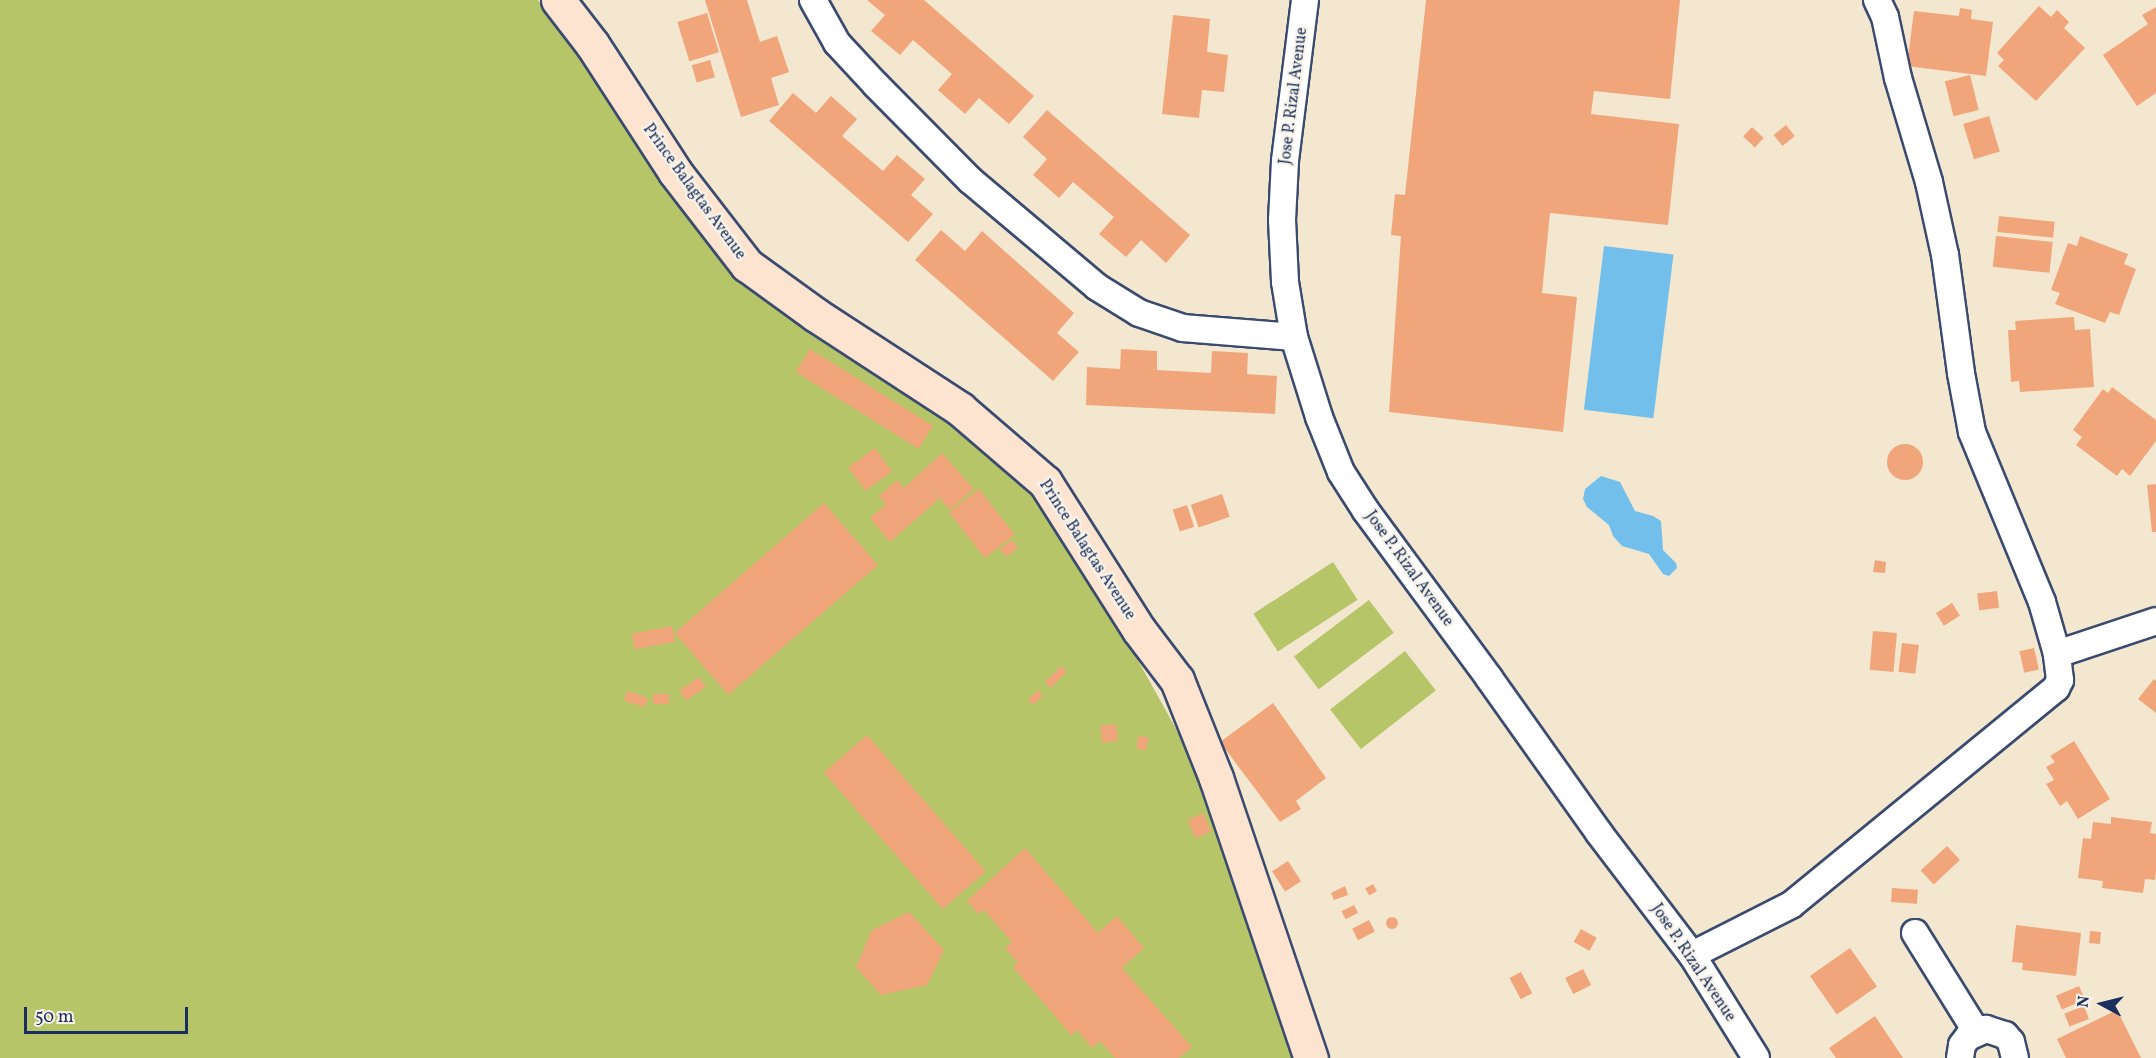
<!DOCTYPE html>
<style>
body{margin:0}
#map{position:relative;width:2156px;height:1058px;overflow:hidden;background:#f3e7d0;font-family:Vollkorn,serif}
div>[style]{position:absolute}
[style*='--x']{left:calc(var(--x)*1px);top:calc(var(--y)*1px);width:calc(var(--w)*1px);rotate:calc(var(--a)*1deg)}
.green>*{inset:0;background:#b5c568;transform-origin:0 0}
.water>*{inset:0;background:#72bfec;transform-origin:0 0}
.building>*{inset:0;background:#f0a67a;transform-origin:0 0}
.round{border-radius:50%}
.roads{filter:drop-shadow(2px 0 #3b4b6f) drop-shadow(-2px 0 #3b4b6f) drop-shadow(0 2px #3b4b6f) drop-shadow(0 -2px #3b4b6f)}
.street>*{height:26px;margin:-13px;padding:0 13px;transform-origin:13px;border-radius:13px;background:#fff}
.secondary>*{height:33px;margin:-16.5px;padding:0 16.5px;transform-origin:16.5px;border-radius:16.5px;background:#fde4d1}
span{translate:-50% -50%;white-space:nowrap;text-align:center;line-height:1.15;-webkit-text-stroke:4.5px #f7f3e8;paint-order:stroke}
.street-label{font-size:16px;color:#1b2f5e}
.north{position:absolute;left:2072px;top:974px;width:60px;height:60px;-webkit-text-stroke:4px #f7f3e8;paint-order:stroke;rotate:277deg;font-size:16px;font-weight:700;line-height:24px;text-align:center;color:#1b2f5e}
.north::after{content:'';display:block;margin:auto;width:21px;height:27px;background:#1b2f5e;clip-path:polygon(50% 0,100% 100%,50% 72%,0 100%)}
.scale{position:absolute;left:24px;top:1007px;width:164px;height:27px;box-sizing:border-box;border:3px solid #1b2f5e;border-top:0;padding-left:8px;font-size:18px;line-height:21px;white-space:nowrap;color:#1b2f5e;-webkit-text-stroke:4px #f7f3e8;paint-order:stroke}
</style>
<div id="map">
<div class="green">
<i style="clip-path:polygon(0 0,538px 0,697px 224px,731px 265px,770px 304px,813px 336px,960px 431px,1018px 476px,1038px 496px,1120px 628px,1175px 727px,1202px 786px,1294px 1058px,0 1058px)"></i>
<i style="left:1333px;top:562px;width:45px;height:95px;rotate:57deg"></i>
<i style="left:1369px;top:600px;width:41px;height:94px;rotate:53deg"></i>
<i style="left:1405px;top:651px;width:50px;height:95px;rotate:52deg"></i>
</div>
<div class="water">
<i style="left:1604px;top:246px;width:70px;height:165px;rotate:7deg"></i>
<i style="clip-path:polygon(1601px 476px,1620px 482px,1635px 511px,1653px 516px,1661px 521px,1663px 550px,1676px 563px,1677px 568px,1669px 576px,1663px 574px,1649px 554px,1622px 546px,1613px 536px,1609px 525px,1587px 507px,1583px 499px,1585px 489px)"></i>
</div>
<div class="building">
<i style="clip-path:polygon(705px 0,747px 0,760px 42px,777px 36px,789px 72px,771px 78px,779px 105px,741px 117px)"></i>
<i style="clip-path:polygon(867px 0,924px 0,1034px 96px,1009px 124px,979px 98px,965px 114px,938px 90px,952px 74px,913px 40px,900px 55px,871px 31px,885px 15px)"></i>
<i style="clip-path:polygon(1426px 0,1680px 0,1670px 99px,1594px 91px,1591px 114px,1679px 124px,1668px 225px,1550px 213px,1542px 293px,1577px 297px,1563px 432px,1389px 412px,1401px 236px,1391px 235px,1395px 194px,1405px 195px)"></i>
<i style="clip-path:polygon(2039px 6px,2051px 17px,2057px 10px,2069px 22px,2064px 28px,2085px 48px,2036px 101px,1998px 66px,2004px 60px,1997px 53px)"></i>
<i style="clip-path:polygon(2156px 7px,2156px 93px,2137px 106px,2103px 55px,2148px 24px,2142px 15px)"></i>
<i style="clip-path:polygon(1960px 8px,1972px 10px,1971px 19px,1993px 22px,1986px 76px,1907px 66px,1914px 11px,1959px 16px)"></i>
<i style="left:707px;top:13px;width:41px;height:31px;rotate:73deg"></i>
<i style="clip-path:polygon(1173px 15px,1210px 19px,1207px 52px,1228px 55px,1224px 92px,1202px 90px,1199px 118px,1162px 114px)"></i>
<i style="left:710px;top:60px;width:18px;height:19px;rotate:74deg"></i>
<i style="left:1970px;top:75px;width:36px;height:26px;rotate:76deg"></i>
<i style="clip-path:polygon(793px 93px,816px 113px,831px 96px,857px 119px,842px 136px,883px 171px,897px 155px,925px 179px,911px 195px,933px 214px,908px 242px,769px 121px)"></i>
<i style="clip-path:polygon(1047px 110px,1190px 235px,1166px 263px,1141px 240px,1126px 257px,1099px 234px,1114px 217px,1073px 182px,1059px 198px,1033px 175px,1047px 159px,1023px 137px)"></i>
<i style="left:1989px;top:116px;width:37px;height:27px;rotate:73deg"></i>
<i style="left:1786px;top:125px;width:14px;height:16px;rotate:51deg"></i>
<i style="left:1752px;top:127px;width:16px;height:13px;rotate:43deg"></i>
<i style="left:1999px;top:216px;width:56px;height:16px;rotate:6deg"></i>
<i style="clip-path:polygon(941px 230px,965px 251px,982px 231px,1074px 313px,1057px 333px,1079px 352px,1053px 381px,915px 260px)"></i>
<i style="left:1996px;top:236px;width:57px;height:31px;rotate:6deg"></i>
<i style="clip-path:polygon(2080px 236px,2128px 254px,2124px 264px,2136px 269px,2119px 315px,2110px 312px,2105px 323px,2055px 304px,2060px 293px,2051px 290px,2068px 243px,2077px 246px)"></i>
<i style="clip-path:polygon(2074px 317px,2075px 330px,2090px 329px,2094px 387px,2020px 392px,2019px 381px,2011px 382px,2008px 330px,2016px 330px,2015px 321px)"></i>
<i style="left:810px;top:349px;width:145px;height:27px;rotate:32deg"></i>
<i style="clip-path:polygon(1121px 349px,1157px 351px,1157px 370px,1211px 373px,1212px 351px,1248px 353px,1247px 374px,1277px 376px,1275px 414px,1086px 405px,1087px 367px,1120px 369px)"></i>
<i style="clip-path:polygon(2112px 387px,2156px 420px,2156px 441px,2130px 476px,2122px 469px,2117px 476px,2076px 445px,2082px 437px,2073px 430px,2103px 389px,2108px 393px)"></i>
<i class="round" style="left:1887px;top:444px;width:36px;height:36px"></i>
<i style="left:875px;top:448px;width:29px;height:33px;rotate:54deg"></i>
<i style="clip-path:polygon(942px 453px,974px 489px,950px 510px,927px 484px,939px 499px,890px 542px,870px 518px,886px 504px,879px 496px,897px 480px,904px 488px)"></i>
<i style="clip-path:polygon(2156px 484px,2156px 532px,2152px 532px,2147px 485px)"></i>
<i style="left:979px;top:489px;width:58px;height:38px;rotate:52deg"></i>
<i style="left:1222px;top:494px;width:24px;height:33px;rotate:71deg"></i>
<i style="left:824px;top:503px;width:82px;height:198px;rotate:49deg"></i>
<i style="left:1187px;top:505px;width:23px;height:15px;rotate:72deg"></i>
<i style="left:1012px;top:540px;width:10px;height:15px;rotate:53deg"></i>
<i style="clip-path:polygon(1875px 560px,1886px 562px,1885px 573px,1873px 572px)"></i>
<i style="left:1997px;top:591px;width:17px;height:20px;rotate:83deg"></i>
<i style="left:1952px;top:603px;width:15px;height:19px;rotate:58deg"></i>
<i style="left:672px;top:626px;width:16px;height:41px;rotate:79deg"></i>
<i style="left:1873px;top:631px;width:24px;height:39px;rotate:5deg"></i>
<i style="left:1902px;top:643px;width:17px;height:29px;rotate:7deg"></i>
<i style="left:2034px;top:648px;width:22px;height:15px;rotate:77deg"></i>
<i style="left:1061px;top:666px;width:8px;height:23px;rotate:45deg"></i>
<i style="left:699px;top:677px;width:12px;height:24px;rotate:55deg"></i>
<i style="clip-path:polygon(2154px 679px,2156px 681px,2156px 713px,2138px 699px)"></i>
<i style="clip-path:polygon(1038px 690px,1043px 696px,1032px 705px,1028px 700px)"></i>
<i style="left:627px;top:691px;width:22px;height:10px;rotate:18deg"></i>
<i style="left:669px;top:694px;width:10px;height:16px;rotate:90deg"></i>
<i style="clip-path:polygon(1273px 703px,1326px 778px,1296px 801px,1301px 809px,1280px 822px,1220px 742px)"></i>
<i style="left:1116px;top:724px;width:17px;height:16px;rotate:83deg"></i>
<i style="left:867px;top:735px;width:181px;height:57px;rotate:49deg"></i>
<i style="left:1138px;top:736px;width:10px;height:13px;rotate:6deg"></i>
<i style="clip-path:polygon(2074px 741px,2110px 799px,2078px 819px,2067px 801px,2060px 806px,2046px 784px,2054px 780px,2046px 767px,2055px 762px,2050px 756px)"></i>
<i style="left:1203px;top:813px;width:20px;height:17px;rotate:66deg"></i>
<i style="clip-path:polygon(2111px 817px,2152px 822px,2150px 833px,2156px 834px,2156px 871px,2155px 880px,2145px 879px,2143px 893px,2102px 888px,2103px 881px,2078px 878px,2083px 838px,2091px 839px,2093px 822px,2111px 824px)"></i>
<i style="left:1947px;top:846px;width:19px;height:36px;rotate:47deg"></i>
<i style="clip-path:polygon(1025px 848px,1098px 933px,1117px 916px,1144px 948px,1122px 968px,1192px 1047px,1179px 1058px,1115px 1058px,1100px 1041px,1092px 1048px,1077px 1030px,1071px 1035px,1013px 967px,1018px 963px,1005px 948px,1012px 942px,984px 910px,978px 914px,967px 901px)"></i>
<i style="left:1288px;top:861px;width:24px;height:19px;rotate:57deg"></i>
<i style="left:1373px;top:884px;width:8px;height:9px;rotate:60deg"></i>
<i style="clip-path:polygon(1345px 886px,1348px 895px,1334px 900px,1331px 893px)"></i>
<i style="left:1892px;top:888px;width:26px;height:14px;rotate:4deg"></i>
<i style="left:1354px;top:905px;width:9px;height:14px;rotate:63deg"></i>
<i style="clip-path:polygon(909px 912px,944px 950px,927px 985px,881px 995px,856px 967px,872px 930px)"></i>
<i class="round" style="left:1386px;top:917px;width:12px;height:12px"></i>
<i style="left:1369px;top:920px;width:13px;height:19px;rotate:63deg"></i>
<i style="clip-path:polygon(2016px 925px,2081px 933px,2076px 976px,2022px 970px,2023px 963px,2012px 962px)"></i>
<i style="left:1581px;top:929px;width:18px;height:15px;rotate:29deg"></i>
<i style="left:2090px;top:931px;width:11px;height:12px;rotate:5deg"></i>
<i style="left:1850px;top:948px;width:47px;height:49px;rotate:55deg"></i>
<i style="left:1583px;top:969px;width:18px;height:20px;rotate:63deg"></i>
<i style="left:1521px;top:972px;width:24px;height:13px;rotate:62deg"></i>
<i style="left:2079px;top:986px;width:15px;height:25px;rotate:67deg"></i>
<i style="left:2084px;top:1006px;width:14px;height:21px;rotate:69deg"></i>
<i style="clip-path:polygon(2117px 1010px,2141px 1058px,2066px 1058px,2057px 1039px)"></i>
<i style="clip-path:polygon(1875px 1016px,1903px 1058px,1836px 1058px,1829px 1048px)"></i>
</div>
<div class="roads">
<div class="street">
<i style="--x:813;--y:0;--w:49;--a:60.8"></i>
<i style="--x:837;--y:43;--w:57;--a:47.1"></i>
<i style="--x:876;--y:85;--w:134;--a:45.3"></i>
<i style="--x:970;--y:180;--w:166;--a:40.1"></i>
<i style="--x:1097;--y:287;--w:49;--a:31.8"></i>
<i style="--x:1139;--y:313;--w:46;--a:18.8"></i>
<i style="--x:1183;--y:328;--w:111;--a:4.6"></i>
<i style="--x:1305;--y:0;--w:162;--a:97.1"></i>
<i style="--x:1285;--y:161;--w:59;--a:92.9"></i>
<i style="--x:1282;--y:220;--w:62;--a:87.2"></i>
<i style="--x:1285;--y:282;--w:56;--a:80.7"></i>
<i style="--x:1294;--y:337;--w:84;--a:72.6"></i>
<i style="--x:1319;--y:417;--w:59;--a:68.2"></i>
<i style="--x:1341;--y:472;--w:46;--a:57.3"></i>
<i style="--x:1366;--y:511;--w:207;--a:53.6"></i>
<i style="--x:1489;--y:678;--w:190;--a:54.6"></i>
<i style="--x:1599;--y:833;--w:153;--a:52.7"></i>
<i style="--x:1692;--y:955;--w:121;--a:58.1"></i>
<i style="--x:2057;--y:654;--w:104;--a:-18.4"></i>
<i style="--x:1915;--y:933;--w:115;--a:58.1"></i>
<i style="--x:1692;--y:955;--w:111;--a:-26.8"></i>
<i style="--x:1791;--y:905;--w:343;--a:-39.3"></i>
<i style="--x:2056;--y:688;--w:9;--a:-63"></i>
<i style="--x:2060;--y:680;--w:26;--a:-97"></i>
<i style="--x:2057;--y:654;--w:54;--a:-106.1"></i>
<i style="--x:2042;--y:602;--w:184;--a:-112.4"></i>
<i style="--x:1972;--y:432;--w:60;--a:-100.6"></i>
<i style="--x:1961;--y:373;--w:119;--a:-97.7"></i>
<i style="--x:1945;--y:255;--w:75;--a:-102.4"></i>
<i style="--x:1929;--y:182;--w:109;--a:-106.6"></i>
<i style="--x:1898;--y:78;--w:62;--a:-102"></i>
<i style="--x:1885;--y:17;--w:19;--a:-115"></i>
<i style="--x:1960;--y:1058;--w:13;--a:-81"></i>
<i style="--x:1962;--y:1045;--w:10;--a:-53"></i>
<i style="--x:1968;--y:1037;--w:20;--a:-24"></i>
<i style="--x:1986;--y:1029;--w:20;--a:18"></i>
<i style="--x:2005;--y:1035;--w:9;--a:49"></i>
<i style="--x:2011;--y:1042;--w:16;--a:76"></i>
</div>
<div class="secondary">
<i style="--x:558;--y:0;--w:56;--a:52.3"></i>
<i style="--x:592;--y:44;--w:153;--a:57"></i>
<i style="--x:675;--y:172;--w:118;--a:52.3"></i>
<i style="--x:747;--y:265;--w:85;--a:35.9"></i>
<i style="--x:816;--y:315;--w:172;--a:33.1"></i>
<i style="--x:960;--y:409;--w:112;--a:40.7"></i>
<i style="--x:1045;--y:482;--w:175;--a:57.6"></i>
<i style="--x:1139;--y:630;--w:63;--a:52.8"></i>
<i style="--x:1177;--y:680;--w:105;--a:68.3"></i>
<i style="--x:1216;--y:778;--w:296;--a:71.3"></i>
</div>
</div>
<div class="street-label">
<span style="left:1294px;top:96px;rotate:-83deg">Jose P. Rizal Avenue</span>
<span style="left:694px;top:192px;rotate:54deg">Prince Balagtas Avenue</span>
<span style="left:1087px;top:550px;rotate:57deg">Prince Balagtas Avenue</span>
<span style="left:1409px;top:569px;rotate:54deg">Jose P. Rizal Avenue</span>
<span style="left:1693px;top:963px;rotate:56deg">Jose P. Rizal Avenue</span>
</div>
<div class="north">N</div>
<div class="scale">50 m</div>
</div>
